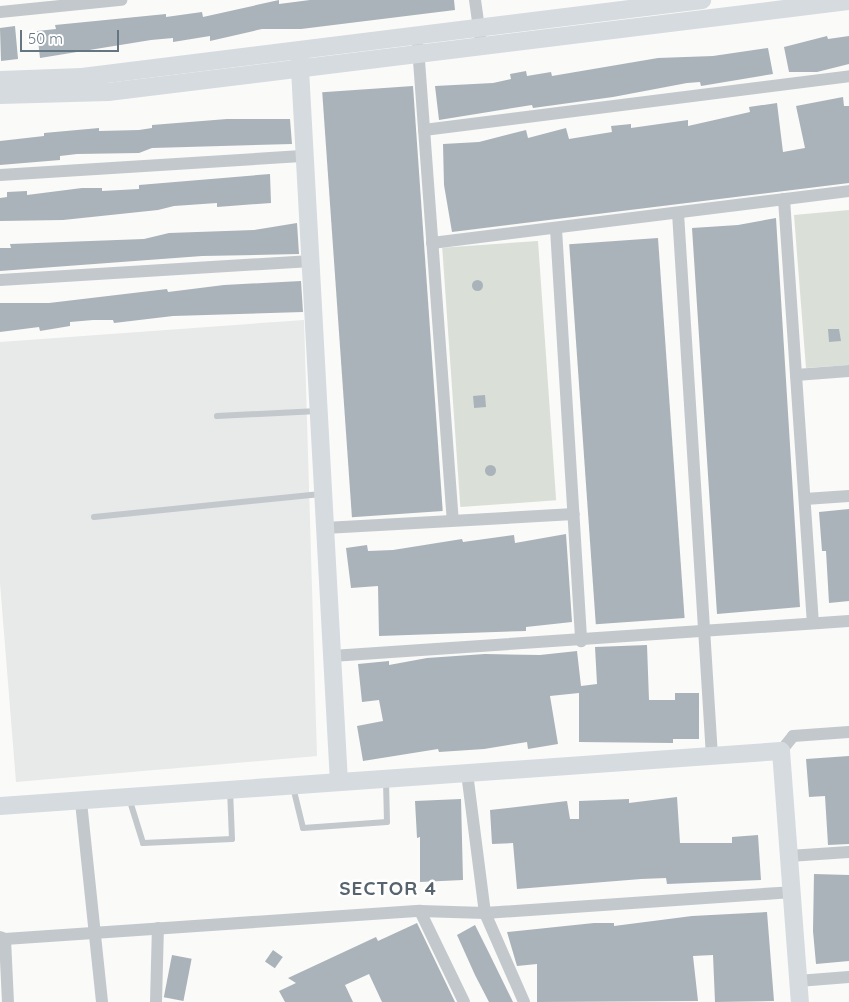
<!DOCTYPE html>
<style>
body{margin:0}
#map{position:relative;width:849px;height:1002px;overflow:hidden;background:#fafaf8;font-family:Quicksand,sans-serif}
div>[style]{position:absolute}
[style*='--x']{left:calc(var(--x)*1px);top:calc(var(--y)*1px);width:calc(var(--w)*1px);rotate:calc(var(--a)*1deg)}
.built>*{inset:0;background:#e8e9e9}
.green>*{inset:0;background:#dadfd7;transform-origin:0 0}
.building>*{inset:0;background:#aab3b9;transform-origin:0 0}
.round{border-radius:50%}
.lane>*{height:6px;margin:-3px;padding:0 3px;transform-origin:3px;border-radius:3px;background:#c3c8cc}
.street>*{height:12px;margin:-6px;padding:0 6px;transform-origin:6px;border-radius:6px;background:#c3c8cc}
.secondary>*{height:18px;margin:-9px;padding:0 9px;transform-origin:9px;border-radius:9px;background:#d6dbdf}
span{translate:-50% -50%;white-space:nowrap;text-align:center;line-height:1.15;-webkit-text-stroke:5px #fff;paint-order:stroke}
.district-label{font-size:19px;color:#57646e;font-weight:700;letter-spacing:1px}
.scale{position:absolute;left:20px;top:30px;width:99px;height:22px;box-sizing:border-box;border:2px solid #657683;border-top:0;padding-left:6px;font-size:15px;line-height:18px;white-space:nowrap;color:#657683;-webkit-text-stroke:4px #fff;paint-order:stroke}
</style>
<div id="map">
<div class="built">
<i style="clip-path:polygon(304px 320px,317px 756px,16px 782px,0 583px,0 342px)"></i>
</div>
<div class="green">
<i style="clip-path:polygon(849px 210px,849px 365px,806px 368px,794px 215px)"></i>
<i style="left:538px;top:241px;width:260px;height:96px;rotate:86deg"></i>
</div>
<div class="building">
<i style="clip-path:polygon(279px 0,279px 4px,310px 0,454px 0,455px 10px,301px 29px,262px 29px,210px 41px,210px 36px,173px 42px,173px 38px,151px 40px,40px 58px,37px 31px,56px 29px,55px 25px,166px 14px,166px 17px,202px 12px,203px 17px)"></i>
<i style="clip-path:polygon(15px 26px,18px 59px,1px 61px,0 28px)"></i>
<i style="clip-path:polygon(827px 36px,828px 39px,849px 36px,849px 64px,817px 72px,789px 72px,784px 47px)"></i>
<i style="clip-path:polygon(768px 48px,773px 74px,701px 86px,700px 82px,687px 83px,613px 97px,533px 108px,532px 105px,439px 120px,435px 86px,493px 83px,511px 79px,510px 74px,526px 71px,527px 76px,551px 72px,552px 76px,658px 58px,713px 56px)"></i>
<i style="left:413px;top:86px;width:426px;height:91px;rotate:86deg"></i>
<i style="clip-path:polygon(843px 97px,844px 106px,849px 106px,849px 183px,452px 232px,444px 185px,443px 144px,479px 142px,526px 130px,528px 138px,566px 128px,569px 139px,612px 132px,611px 126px,631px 124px,631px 128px,688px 120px,688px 126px,750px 112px,749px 107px,777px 103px,783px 152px,805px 148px,796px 106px)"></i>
<i style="clip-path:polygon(290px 119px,292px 144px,152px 148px,139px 153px,77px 154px,60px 156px,60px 160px,0 165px,0 141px,44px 136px,44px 133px,99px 128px,99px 131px,139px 130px,152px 128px,152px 125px,227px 119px)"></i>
<i style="clip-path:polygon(270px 174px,271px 203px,217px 207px,217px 203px,174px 206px,158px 210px,63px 220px,0 221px,0 198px,7px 197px,7px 192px,27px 191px,27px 195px,82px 188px,102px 188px,102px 191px,139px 189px,139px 185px)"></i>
<i style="clip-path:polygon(776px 218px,800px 607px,717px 614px,692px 228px,738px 225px)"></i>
<i style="clip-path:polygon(297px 223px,299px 254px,202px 256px,0 271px,0 248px,11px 248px,10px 244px,144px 239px,169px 233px,254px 230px)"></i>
<i style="left:658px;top:238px;width:381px;height:89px;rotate:86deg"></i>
<i class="round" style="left:471.5px;top:279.5px;width:11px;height:11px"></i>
<i style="clip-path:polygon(301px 281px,303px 312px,173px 316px,114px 323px,113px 320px,93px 320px,70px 322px,70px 326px,40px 331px,39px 327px,0 332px,0 303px,49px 303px,167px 289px,168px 292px,224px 285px)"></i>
<i style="clip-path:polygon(828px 329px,839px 329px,841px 341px,829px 342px)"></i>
<i style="left:485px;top:395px;width:12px;height:12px;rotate:85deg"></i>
<i class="round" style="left:484.5px;top:464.5px;width:11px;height:11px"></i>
<i style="clip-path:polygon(849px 509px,849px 601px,829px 603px,826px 551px,822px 551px,819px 512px)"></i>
<i style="clip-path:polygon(566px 534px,572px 622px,526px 627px,526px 631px,379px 636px,378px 586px,351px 588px,346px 548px,367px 545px,368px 551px,393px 550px,462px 539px,463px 542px,514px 535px,515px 543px)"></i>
<i style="clip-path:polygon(647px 645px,649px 700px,675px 700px,675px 693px,699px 693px,699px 739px,673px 739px,673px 743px,579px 742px,579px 693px,550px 696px,558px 744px,528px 749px,527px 742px,484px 749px,439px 752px,438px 749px,363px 761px,357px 726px,383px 721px,379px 700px,362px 702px,358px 664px,389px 661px,389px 665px,427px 658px,485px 654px,540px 655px,577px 651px,581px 686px,597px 684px,595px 647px)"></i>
<i style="clip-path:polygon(849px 756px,849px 844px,828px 845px,825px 796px,809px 797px,806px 759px)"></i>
<i style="clip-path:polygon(677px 797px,680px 843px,732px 843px,732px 837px,758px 835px,761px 880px,667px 884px,666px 878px,641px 879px,517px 889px,513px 843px,492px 844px,490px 810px,567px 801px,570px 819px,579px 819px,579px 801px,629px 799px,629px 803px)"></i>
<i style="clip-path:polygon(461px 799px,463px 880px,420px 882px,420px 837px,417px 838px,415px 801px)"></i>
<i style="clip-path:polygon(814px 874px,849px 875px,849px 961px,816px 964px,813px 931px)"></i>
<i style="clip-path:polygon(767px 912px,774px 1001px,715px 1002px,713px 955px,693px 956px,698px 1001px,537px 1002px,537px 964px,517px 966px,507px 932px,594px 923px,614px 923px,614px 926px,692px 916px)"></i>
<i style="clip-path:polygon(417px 923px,455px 1002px,382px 1002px,369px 974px,345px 985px,353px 1002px,285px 1002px,279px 991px,296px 983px,288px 978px,376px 937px,378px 941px)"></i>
<i style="clip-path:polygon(475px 925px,489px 953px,513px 1002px,489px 1002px,475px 975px,457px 935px)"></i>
<i style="left:273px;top:950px;width:12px;height:14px;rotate:35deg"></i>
<i style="left:172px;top:955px;width:20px;height:43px;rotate:11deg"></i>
</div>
<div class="lane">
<i style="--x:217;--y:416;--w:101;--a:-2.8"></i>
<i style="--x:94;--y:517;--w:228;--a:-5.8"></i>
<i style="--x:293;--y:787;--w:42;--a:76.3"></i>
<i style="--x:303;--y:828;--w:84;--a:-4.1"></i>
<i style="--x:387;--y:822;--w:42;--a:-91.4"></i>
<i style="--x:129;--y:798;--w:47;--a:72.7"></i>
<i style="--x:143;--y:843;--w:89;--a:-2.6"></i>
<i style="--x:232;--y:839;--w:49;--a:-92.3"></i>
</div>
<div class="street">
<i style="--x:475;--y:0;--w:36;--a:82"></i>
<i style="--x:0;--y:12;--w:122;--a:-5.7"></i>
<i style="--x:418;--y:47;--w:474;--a:85.8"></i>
<i style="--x:424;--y:130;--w:428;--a:-7.2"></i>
<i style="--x:0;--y:175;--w:306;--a:-3.6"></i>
<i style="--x:784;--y:199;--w:425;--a:86.1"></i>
<i style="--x:678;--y:213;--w:544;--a:86.42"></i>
<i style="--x:556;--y:229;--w:413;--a:86.5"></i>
<i style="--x:432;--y:243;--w:420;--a:-7.1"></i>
<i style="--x:0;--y:280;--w:312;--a:-3.5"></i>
<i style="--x:796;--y:375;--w:53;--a:-4.3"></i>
<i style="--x:805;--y:499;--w:44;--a:-3.9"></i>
<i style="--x:325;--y:528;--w:249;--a:-3.2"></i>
<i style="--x:332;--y:656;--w:518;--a:-3.87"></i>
<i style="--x:781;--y:751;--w:19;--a:-51"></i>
<i style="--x:793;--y:736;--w:56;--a:-4.1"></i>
<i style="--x:467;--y:773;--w:141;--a:82.7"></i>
<i style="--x:485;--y:913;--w:97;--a:66.3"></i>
<i style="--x:81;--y:802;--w:201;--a:84"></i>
<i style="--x:789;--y:856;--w:60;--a:-3.8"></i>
<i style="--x:420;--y:911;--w:101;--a:64.2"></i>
<i style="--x:0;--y:937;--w:5;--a:22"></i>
<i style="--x:5;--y:939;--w:63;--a:87.3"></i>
<i style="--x:5;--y:939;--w:416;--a:-3.9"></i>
<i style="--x:420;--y:911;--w:65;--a:1.8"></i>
<i style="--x:485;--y:913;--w:307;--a:-3.9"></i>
<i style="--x:798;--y:981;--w:51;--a:-4.5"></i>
<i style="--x:156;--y:1002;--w:74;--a:-88.5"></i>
</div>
<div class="secondary">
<i style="--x:299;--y:51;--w:732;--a:86.87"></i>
<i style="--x:0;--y:80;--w:82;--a:-2.1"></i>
<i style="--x:82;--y:77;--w:625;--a:-7.08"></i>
<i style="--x:0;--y:95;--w:108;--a:-1.6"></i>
<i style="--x:108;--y:92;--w:747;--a:-7"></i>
<i style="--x:0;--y:806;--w:783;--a:-4.03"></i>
<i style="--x:781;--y:751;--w:252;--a:85.7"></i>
</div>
<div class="district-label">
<span style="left:388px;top:889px">SECTOR 4</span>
</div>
<div class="scale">50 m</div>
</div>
